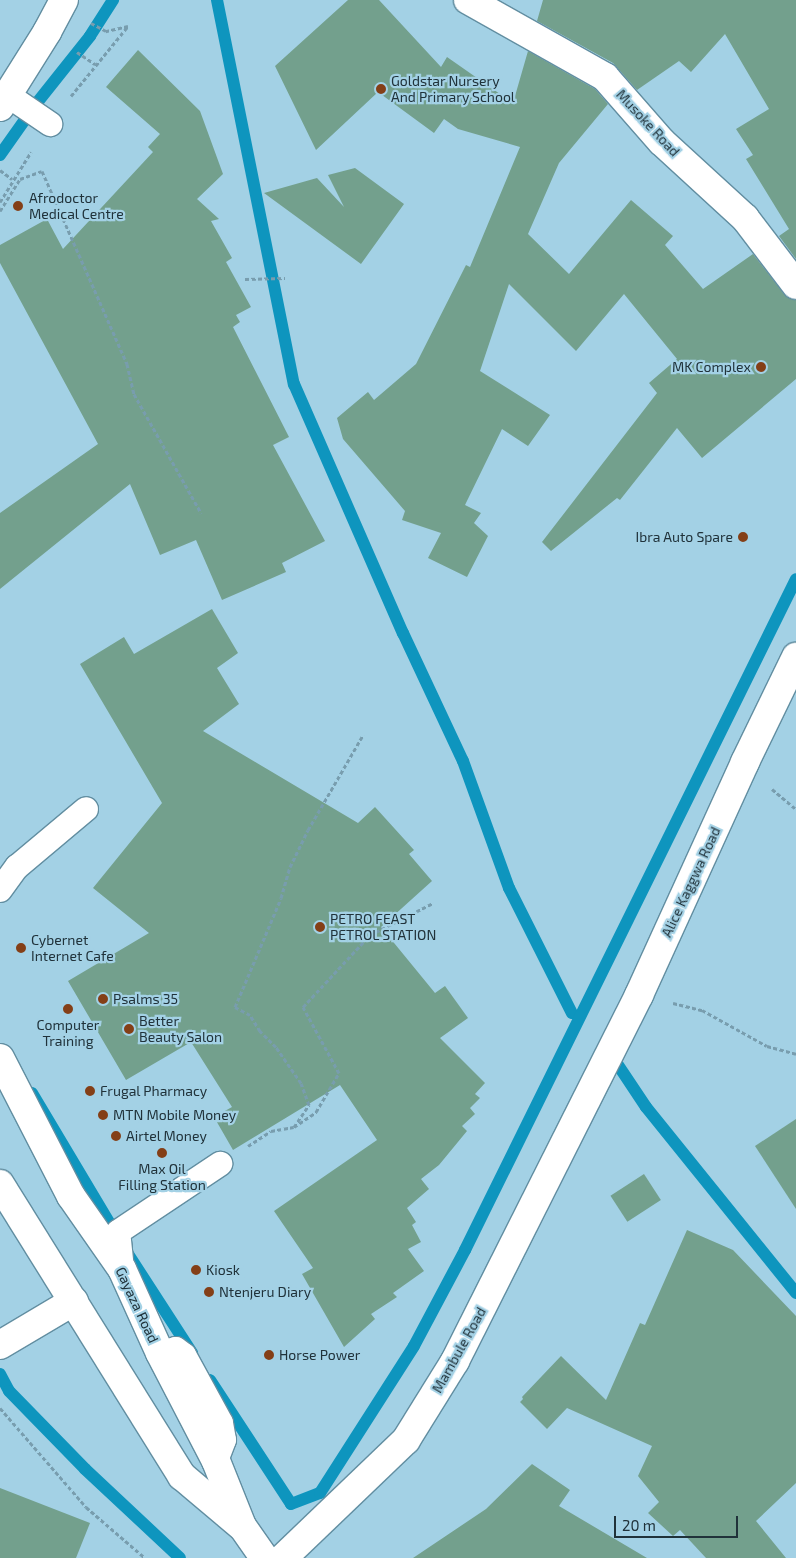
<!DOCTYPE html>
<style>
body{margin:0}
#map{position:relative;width:796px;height:1558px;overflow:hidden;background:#a3d1e5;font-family:"Exo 2",sans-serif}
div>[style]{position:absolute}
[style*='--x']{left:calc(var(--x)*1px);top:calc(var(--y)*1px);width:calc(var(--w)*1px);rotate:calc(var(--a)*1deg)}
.stream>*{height:12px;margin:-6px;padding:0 6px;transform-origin:6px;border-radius:6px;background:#0e95be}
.building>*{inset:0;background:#73a08d;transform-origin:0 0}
.path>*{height:3px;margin-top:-1.5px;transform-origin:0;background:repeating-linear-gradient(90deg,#789dae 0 4px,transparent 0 6.5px)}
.roads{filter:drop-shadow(1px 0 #628ea1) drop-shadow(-1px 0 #628ea1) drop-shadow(0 1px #628ea1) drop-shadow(0 -1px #628ea1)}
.service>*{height:24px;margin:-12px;padding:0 12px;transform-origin:12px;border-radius:12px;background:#fff}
.minor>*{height:28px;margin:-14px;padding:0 14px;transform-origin:14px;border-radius:14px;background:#fff}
.tertiary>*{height:28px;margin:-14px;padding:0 14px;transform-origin:14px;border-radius:14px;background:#fff}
.primary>*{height:28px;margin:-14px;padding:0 14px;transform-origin:14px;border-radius:14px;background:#fff}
.dots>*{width:14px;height:14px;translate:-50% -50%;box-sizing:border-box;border:2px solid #a3d1e5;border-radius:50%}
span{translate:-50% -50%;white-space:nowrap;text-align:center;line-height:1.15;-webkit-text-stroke:4.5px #a3d1e5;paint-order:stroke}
.poi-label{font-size:14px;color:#20323a}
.left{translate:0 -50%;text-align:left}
.right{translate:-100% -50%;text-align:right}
.street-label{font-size:14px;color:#20323a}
.scale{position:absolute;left:614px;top:1516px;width:124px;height:22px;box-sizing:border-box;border:2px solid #20323a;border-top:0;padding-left:6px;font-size:15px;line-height:18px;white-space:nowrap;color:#20323a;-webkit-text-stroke:4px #a3d1e5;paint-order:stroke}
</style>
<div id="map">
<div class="stream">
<i style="--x:217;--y:0;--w:392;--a:78.7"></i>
<i style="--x:294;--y:384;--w:272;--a:66.4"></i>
<i style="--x:403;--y:633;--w:141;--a:64.9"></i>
<i style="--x:463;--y:761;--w:135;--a:70.1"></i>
<i style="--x:509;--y:888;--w:140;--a:63.3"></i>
<i style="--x:0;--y:155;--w:62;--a:-54.8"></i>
<i style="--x:36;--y:104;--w:87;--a:-51.5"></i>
<i style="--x:90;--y:36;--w:43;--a:-57.4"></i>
<i style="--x:618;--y:1065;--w:50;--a:56.3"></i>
<i style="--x:646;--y:1107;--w:239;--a:51.1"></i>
<i style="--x:32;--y:1093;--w:168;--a:59.2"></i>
<i style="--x:128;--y:1254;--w:118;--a:57.1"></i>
<i style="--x:0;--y:1374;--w:19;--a:62"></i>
<i style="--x:9;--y:1391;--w:109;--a:45.7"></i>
<i style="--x:85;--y:1469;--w:130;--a:43.1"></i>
<i style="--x:210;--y:1380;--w:148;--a:56.8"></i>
<i style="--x:291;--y:1504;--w:31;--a:-21"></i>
<i style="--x:320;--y:1493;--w:174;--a:-57.4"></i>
<i style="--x:414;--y:1346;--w:109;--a:-62"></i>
<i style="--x:465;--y:1250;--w:748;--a:-63.74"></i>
</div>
<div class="building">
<i style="clip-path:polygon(348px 0,379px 0,441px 67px,447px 57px,513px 103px,528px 51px,595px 89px,608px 104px,559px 163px,528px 234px,569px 274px,631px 200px,673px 236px,665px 245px,703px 289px,753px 254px,784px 294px,796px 300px,796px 379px,702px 458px,677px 428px,620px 500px,617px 498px,551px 551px,542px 542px,657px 393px,649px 383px,677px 359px,624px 294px,576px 351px,509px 284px,480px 371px,550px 415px,528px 446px,502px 429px,465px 505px,481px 513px,474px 523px,488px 536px,467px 577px,428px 558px,441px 533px,402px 520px,405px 511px,343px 439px,337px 418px,368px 392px,374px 400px,416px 364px,466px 265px,470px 267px,520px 147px,458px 129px,444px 119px,434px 133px,378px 92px,316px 150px,275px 66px)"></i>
<i style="clip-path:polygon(543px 0,796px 0,796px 259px,779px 236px,789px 229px,746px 159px,753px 155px,736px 129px,769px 109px,725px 34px,691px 72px,679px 61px,637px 90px,613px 63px,537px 21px)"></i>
<i style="clip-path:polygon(138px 50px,200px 111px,223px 174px,197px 199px,219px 219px,211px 221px,232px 258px,226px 262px,251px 307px,236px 315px,240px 322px,233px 327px,289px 437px,273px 445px,325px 541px,282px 563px,286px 572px,222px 600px,196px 540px,160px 555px,130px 484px,0 589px,0 513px,98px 444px,0 263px,0 245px,47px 219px,63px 249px,153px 152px,148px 147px,160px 134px,106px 87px)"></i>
<i style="clip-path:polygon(355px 168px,404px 204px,361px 264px,264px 193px,317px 178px,344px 207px,328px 175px)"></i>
<i style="clip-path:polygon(212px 609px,238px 653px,217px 668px,239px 704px,203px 731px,358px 823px,375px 807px,414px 850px,409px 854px,432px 881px,381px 927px,435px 993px,445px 986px,468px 1018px,440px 1038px,485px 1083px,475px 1094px,480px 1098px,470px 1108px,475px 1114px,462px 1126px,467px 1131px,439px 1165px,421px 1179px,429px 1189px,407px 1208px,416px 1222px,412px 1225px,421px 1242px,408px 1249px,424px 1271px,393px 1293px,397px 1297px,371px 1314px,375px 1319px,344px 1347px,302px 1274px,313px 1268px,274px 1211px,377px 1140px,340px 1085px,233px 1150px,214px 1117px,232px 1107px,191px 1042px,126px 1080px,68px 981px,149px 933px,93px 888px,162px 803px,80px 664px,124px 637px,134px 654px)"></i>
<i style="clip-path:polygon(796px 1119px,796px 1209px,755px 1146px)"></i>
<i style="left:644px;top:1174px;width:31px;height:40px;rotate:57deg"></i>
<i style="clip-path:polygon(687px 1230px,733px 1250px,796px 1316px,796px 1483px,756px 1521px,786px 1558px,706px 1558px,680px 1530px,673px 1536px,648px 1513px,659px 1502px,638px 1476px,652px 1446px,567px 1408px,547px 1429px,520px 1402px,523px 1399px,522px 1397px,561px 1356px,606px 1400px,640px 1323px,645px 1325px)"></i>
<i style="clip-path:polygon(532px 1464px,570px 1490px,559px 1506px,647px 1558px,413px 1558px,486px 1509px)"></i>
<i style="clip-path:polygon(0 1488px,90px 1523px,76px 1558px,0 1558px)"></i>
</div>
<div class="path">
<i style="--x:77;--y:52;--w:22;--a:34"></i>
<i style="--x:71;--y:96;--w:90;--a:-50.8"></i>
<i style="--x:128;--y:26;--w:23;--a:167"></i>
<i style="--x:106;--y:31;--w:17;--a:-152"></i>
<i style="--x:0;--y:170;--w:15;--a:37"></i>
<i style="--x:0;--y:202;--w:59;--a:-58.2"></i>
<i style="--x:0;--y:211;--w:38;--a:-58"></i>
<i style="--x:20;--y:179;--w:23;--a:-20"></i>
<i style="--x:42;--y:171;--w:211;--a:66.2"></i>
<i style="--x:127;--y:364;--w:31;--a:77"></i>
<i style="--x:134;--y:394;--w:137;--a:60.6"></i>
<i style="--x:245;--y:279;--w:40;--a:-1.4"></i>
<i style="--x:772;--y:789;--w:31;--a:40"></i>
<i style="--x:673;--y:1003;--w:30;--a:14"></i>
<i style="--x:702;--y:1010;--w:74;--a:29"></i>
<i style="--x:767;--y:1046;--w:30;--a:15"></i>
<i style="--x:294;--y:1127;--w:27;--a:-56"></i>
<i style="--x:309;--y:1105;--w:23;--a:-110"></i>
<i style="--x:301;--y:1083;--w:44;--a:-124.8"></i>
<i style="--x:276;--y:1047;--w:23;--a:-135"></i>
<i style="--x:260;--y:1031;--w:19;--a:-122"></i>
<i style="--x:250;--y:1015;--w:17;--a:-152"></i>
<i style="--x:235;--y:1007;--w:118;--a:-67.1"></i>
<i style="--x:281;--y:898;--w:32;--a:-74"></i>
<i style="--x:290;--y:867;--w:41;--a:-64.1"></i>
<i style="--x:308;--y:830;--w:110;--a:-59.9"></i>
<i style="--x:248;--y:1146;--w:27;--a:-33"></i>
<i style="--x:271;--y:1131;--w:23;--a:-10"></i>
<i style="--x:294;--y:1127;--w:27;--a:-34"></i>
<i style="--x:316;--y:1112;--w:45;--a:-59.5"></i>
<i style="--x:339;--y:1073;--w:75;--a:-118.6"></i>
<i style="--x:303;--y:1007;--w:98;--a:-47.1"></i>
<i style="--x:370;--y:935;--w:71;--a:-26.9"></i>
<i style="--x:0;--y:1408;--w:131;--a:49"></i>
<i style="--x:86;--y:1507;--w:78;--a:40.8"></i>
</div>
<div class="roads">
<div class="service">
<i style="--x:9;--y:96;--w:50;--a:34.3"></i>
<i style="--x:0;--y:890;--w:29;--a:-54"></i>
<i style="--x:17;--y:867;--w:90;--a:-40"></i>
<i style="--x:122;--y:1269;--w:37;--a:-96"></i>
<i style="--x:118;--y:1232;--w:123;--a:-33.7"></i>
<i style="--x:160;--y:1353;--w:16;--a:-14"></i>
<i style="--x:176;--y:1349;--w:10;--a:37"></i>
<i style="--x:184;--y:1355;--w:77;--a:61.4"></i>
<i style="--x:221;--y:1423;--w:17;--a:80"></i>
<i style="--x:224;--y:1440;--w:22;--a:111"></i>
</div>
<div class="minor">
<i style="--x:468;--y:0;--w:157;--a:29.3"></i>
<i style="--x:605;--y:77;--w:86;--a:48.8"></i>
<i style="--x:662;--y:142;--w:113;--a:42.5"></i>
<i style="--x:745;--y:218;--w:84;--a:52.7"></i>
<i style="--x:0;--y:107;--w:89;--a:-57.9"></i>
<i style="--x:47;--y:32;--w:36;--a:-62"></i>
<i style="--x:0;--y:1345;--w:86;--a:-30.7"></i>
</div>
<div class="tertiary">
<i style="--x:283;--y:1558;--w:170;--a:-43.8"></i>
<i style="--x:406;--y:1440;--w:93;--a:-58.2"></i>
<i style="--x:455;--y:1361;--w:410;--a:-63.3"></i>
<i style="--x:639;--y:995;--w:256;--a:-65.5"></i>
<i style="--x:745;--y:762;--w:117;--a:-64.1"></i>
</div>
<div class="primary">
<i style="--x:0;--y:1058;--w:155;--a:62.8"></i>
<i style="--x:71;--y:1196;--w:89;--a:55.1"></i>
<i style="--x:122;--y:1269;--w:92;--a:65.7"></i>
<i style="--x:160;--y:1353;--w:122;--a:62.6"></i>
<i style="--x:216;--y:1461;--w:70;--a:68.2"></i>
<i style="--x:242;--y:1526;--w:39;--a:55"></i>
<i style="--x:0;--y:1184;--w:344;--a:58.1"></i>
<i style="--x:182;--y:1476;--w:76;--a:40.2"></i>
</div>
</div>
<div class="dots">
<i style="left:381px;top:89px;background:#843f17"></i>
<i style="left:18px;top:206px;background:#843f17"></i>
<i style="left:761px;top:367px;background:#843f17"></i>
<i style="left:743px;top:537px;background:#843f17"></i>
<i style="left:320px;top:927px;background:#843f17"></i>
<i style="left:21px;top:948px;background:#843f17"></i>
<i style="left:103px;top:999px;background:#843f17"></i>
<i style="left:68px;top:1009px;background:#843f17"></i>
<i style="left:129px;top:1029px;background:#843f17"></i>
<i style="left:90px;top:1091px;background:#843f17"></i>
<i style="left:103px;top:1115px;background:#843f17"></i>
<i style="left:116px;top:1136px;background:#843f17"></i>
<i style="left:162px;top:1153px;background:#843f17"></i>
<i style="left:196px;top:1270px;background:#843f17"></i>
<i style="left:209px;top:1292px;background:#843f17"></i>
<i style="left:269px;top:1355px;background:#843f17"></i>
</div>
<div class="poi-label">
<span class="left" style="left:391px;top:89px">Goldstar Nursery<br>And Primary School</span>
<span class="left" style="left:29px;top:206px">Afrodoctor<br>Medical Centre</span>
<span class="right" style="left:751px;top:367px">MK Complex</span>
<span class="right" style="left:733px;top:537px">Ibra Auto Spare</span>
<span class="left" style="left:330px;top:927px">PETRO FEAST<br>PETROL STATION</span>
<span class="left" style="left:31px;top:948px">Cybernet<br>Internet Cafe</span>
<span class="left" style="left:113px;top:999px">Psalms 35</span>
<span class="left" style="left:139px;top:1029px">Better<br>Beauty Salon</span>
<span style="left:68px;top:1033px">Computer<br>Training</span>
<span class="left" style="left:100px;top:1091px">Frugal Pharmacy</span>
<span class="left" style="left:113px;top:1115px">MTN Mobile Money</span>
<span class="left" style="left:126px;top:1136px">Airtel Money</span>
<span style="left:162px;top:1177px">Max Oil<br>Filling Station</span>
<span class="left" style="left:206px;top:1270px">Kiosk</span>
<span class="left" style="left:219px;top:1292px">Ntenjeru Diary</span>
<span class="left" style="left:279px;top:1355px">Horse Power</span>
</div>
<div class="street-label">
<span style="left:648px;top:123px;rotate:47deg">Musoke Road</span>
<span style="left:691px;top:882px;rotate:-65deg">Alice Kaggwa Road</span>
<span style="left:137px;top:1305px;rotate:65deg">Gayaza Road</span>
<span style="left:459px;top:1350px;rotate:-61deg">Mambule Road</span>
</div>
<div class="scale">20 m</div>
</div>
